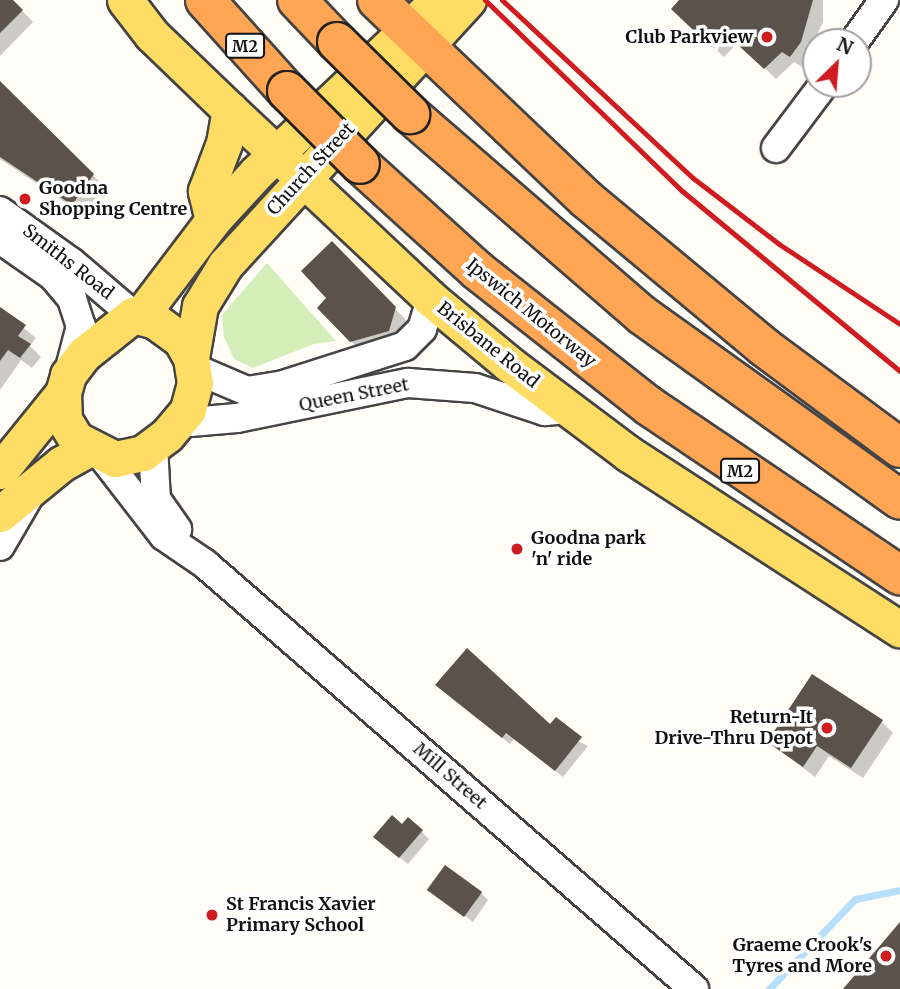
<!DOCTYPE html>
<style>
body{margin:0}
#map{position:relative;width:900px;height:989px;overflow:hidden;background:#fffdf5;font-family:Merriweather,serif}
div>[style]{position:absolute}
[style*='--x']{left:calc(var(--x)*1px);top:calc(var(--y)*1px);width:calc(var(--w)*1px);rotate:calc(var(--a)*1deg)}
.green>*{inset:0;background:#d4eeba}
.shadow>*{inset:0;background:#0003}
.stream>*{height:7px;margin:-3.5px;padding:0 3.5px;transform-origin:3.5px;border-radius:3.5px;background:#b5dffb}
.building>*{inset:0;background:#5b524c;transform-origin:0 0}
.roads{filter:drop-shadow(2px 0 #444) drop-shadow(-2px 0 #444) drop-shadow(0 2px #444) drop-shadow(0 -2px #444)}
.minor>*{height:28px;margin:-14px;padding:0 14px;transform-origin:14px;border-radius:14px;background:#fff}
.major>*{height:35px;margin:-17.5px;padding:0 17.5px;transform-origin:17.5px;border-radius:17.5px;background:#ffdd65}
.highway>*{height:38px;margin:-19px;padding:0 19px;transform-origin:19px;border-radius:19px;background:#ffa553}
.rail>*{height:5px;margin:-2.5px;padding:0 2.5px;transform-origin:2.5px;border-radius:2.5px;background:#ce1c20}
.bridges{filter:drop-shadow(2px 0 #222) drop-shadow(-2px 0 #222) drop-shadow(0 2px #222) drop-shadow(0 -2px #222)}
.highway-bridge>*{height:38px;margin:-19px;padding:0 19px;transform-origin:19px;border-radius:19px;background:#ffa553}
.dots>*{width:19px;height:19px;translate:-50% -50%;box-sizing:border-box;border:4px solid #fff;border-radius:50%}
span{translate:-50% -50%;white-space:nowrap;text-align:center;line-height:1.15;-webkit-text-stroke:7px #fff;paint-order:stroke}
.shield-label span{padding:2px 5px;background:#fff;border:2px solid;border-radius:5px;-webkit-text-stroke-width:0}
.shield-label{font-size:16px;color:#111;font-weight:700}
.poi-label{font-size:18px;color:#111;font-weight:700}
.right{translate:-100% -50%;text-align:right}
.left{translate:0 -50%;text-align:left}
.street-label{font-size:18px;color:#111}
.north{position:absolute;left:802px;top:28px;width:70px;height:70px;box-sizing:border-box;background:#fff;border:2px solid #a0a0a0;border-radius:50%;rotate:25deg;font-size:19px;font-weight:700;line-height:28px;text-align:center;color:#111}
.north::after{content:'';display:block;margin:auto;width:24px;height:32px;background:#ce1c20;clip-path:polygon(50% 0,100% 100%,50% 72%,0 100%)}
</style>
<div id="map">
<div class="green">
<i style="clip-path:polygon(267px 263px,336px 341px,314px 344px,253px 368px,234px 359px,224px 337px,222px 315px)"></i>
</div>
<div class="shadow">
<i style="clip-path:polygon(0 0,12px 0,33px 22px,0 56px)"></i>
<i style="clip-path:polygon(681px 0,823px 0,823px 22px,802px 67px,794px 62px,776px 79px,738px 42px,724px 57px,684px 20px)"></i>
<i style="clip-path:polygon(0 86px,104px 186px,84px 215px,0 159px)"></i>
<i style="clip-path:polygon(332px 244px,406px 320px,400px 342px,363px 353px,351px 341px,329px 298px)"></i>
<i style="clip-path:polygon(0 309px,36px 338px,30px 346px,41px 357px,32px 368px,21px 360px,0 390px)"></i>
<i style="clip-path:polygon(445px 692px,550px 727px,588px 746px,563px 777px,514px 739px,510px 744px)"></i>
<i style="clip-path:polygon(882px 722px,893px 733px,863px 778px,829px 756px,815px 777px,769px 742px)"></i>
<i style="clip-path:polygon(408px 819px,429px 839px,408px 864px,383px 844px)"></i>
<i style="clip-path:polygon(430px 890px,481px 893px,488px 900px,473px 922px)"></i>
</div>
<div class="stream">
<i style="--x:769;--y:989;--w:124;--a:-46.3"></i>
<i style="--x:855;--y:899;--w:46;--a:-11.3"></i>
</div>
<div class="building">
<i style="clip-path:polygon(0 0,13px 0,23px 10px,0 33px)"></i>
<i style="clip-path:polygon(679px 0,813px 0,801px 42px,790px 57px,782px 52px,764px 69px,725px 33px,711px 47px,671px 9px)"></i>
<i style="clip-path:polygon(0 81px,94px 174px,72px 205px,0 157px)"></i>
<i style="clip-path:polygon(332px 241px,396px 307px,389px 331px,350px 342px,317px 308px,326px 298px,301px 271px)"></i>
<i style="clip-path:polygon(0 307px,26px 325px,18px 336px,31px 344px,20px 358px,8px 350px,0 361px)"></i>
<i style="clip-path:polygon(467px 648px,550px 724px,556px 717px,582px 737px,555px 771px,506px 733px,502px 738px,435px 685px)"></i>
<i style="clip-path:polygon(812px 674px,883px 720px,851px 768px,817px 746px,803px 767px,767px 742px)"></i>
<i style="clip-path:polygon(392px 815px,402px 824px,408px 817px,423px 830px,399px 858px,373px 837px)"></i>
<i style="left:445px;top:865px;width:46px;height:31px;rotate:36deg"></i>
<i style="clip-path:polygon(900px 922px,900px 989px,843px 989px)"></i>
</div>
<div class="roads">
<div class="minor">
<i style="--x:854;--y:42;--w:52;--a:-54.5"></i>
<i style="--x:776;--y:148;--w:80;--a:-53.1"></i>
<i style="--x:0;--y:211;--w:87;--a:35.7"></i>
<i style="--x:71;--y:262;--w:82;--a:40.5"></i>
<i style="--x:0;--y:239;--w:65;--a:34.9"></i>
<i style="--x:53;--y:276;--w:30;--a:50"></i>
<i style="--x:72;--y:299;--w:28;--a:72"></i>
<i style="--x:81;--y:326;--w:48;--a:104.6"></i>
<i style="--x:193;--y:368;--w:59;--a:23.1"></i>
<i style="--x:247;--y:391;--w:36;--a:-9"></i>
<i style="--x:283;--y:385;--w:128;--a:-17.7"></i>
<i style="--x:405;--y:346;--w:24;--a:-45"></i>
<i style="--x:422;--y:329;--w:31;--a:-73"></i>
<i style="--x:179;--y:423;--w:58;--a:-4.9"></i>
<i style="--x:237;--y:418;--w:175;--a:-11.6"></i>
<i style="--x:408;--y:383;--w:67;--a:4.3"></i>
<i style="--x:475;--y:388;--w:74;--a:18.2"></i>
<i style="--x:545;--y:411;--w:23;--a:-5"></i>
<i style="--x:153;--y:446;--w:53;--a:86.8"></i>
<i style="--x:156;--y:499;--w:37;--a:55"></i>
<i style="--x:102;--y:456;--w:101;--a:52.2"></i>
<i style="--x:164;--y:536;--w:50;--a:34.3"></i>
<i style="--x:205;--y:564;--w:648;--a:40.99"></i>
<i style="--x:0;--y:546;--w:64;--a:-59.8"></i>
</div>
<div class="major">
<i style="--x:125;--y:0;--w:44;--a:52.4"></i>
<i style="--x:152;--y:35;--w:108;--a:43.9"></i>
<i style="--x:230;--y:110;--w:276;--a:43.2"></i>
<i style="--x:431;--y:299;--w:102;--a:39.8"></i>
<i style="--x:509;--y:364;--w:150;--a:36.9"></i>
<i style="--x:629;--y:454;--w:323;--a:32.9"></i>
<i style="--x:213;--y:220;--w:30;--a:-104"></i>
<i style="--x:206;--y:191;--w:51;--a:-69.4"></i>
<i style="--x:224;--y:143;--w:34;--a:-80"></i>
<i style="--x:133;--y:315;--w:23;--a:15"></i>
<i style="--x:155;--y:321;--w:32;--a:36"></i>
<i style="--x:181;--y:340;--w:21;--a:61"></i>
<i style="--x:191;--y:358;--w:25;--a:81"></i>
<i style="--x:195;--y:383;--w:28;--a:105"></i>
<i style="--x:188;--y:410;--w:33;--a:130"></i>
<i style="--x:167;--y:435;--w:30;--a:143"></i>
<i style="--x:143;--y:453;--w:29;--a:168"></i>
<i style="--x:115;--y:459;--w:44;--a:-152.9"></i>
<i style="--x:76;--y:439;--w:22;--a:-122"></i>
<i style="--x:64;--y:420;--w:27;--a:-92"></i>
<i style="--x:63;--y:393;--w:19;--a:-74"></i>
<i style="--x:68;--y:375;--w:26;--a:-53"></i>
<i style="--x:84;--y:354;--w:63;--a:-38.5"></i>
<i style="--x:141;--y:315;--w:119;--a:-52.8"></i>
<i style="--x:213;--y:220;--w:64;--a:-47.5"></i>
<i style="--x:256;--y:173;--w:251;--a:-43.5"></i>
<i style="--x:191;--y:358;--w:53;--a:-80.2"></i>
<i style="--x:200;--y:306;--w:48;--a:-58.6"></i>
<i style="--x:225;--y:265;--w:360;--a:-47.5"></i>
<i style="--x:0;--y:471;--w:100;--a:-51.1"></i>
<i style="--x:0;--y:514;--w:79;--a:-39.3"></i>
<i style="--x:61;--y:464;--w:31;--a:-29"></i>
</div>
<div class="highway">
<i style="--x:205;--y:0;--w:122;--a:48"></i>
<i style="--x:297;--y:0;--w:58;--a:46.4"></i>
<i style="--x:377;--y:0;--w:289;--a:43.6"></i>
<i style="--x:586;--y:199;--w:231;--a:39.7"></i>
<i style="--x:764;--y:347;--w:169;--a:36.6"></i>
<i style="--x:410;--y:114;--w:307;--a:40.9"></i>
<i style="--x:642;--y:315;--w:317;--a:35.6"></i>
<i style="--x:360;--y:164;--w:159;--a:42.2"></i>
<i style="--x:478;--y:271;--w:218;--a:38.3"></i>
<i style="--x:649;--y:406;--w:303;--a:34"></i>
</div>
</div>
<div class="rail">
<i style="--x:485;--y:0;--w:273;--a:44.1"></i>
<i style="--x:681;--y:190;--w:284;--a:39.6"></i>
<i style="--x:502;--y:0;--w:261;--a:43"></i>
<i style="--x:693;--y:178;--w:108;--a:37.5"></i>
<i style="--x:779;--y:244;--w:145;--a:33.5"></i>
</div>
<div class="bridges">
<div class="highway-bridge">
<i style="--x:337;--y:42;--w:103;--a:44.6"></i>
<i style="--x:287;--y:91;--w:103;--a:45"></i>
</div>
</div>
<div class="dots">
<i style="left:767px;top:37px;background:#ce1c20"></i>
<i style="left:25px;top:199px;background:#ce1c20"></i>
<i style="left:517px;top:549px;background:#ce1c20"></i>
<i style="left:827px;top:728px;background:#ce1c20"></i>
<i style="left:212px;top:915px;background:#ce1c20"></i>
<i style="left:886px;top:956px;background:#ce1c20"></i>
</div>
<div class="shield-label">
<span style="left:245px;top:46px">M2</span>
<span style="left:740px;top:471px">M2</span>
</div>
<div class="poi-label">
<span class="right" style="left:753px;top:37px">Club Parkview</span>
<span class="left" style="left:39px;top:199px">Goodna<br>Shopping Centre</span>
<span class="left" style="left:531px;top:549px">Goodna park<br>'n' ride</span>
<span class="right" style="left:813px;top:728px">Return-It<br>Drive-Thru Depot</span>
<span class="left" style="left:226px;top:915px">St Francis Xavier<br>Primary School</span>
<span class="right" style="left:872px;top:956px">Graeme Crook's<br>Tyres and More</span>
</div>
<div class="street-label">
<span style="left:311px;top:169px;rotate:-47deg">Church Street</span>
<span style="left:68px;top:262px;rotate:38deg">Smiths Road</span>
<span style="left:531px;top:313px;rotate:39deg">Ipswich Motorway</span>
<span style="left:488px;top:345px;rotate:39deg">Brisbane Road</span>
<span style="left:354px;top:395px;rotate:-11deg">Queen Street</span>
<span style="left:450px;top:776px;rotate:41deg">Mill Street</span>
</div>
<div class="north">N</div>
</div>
